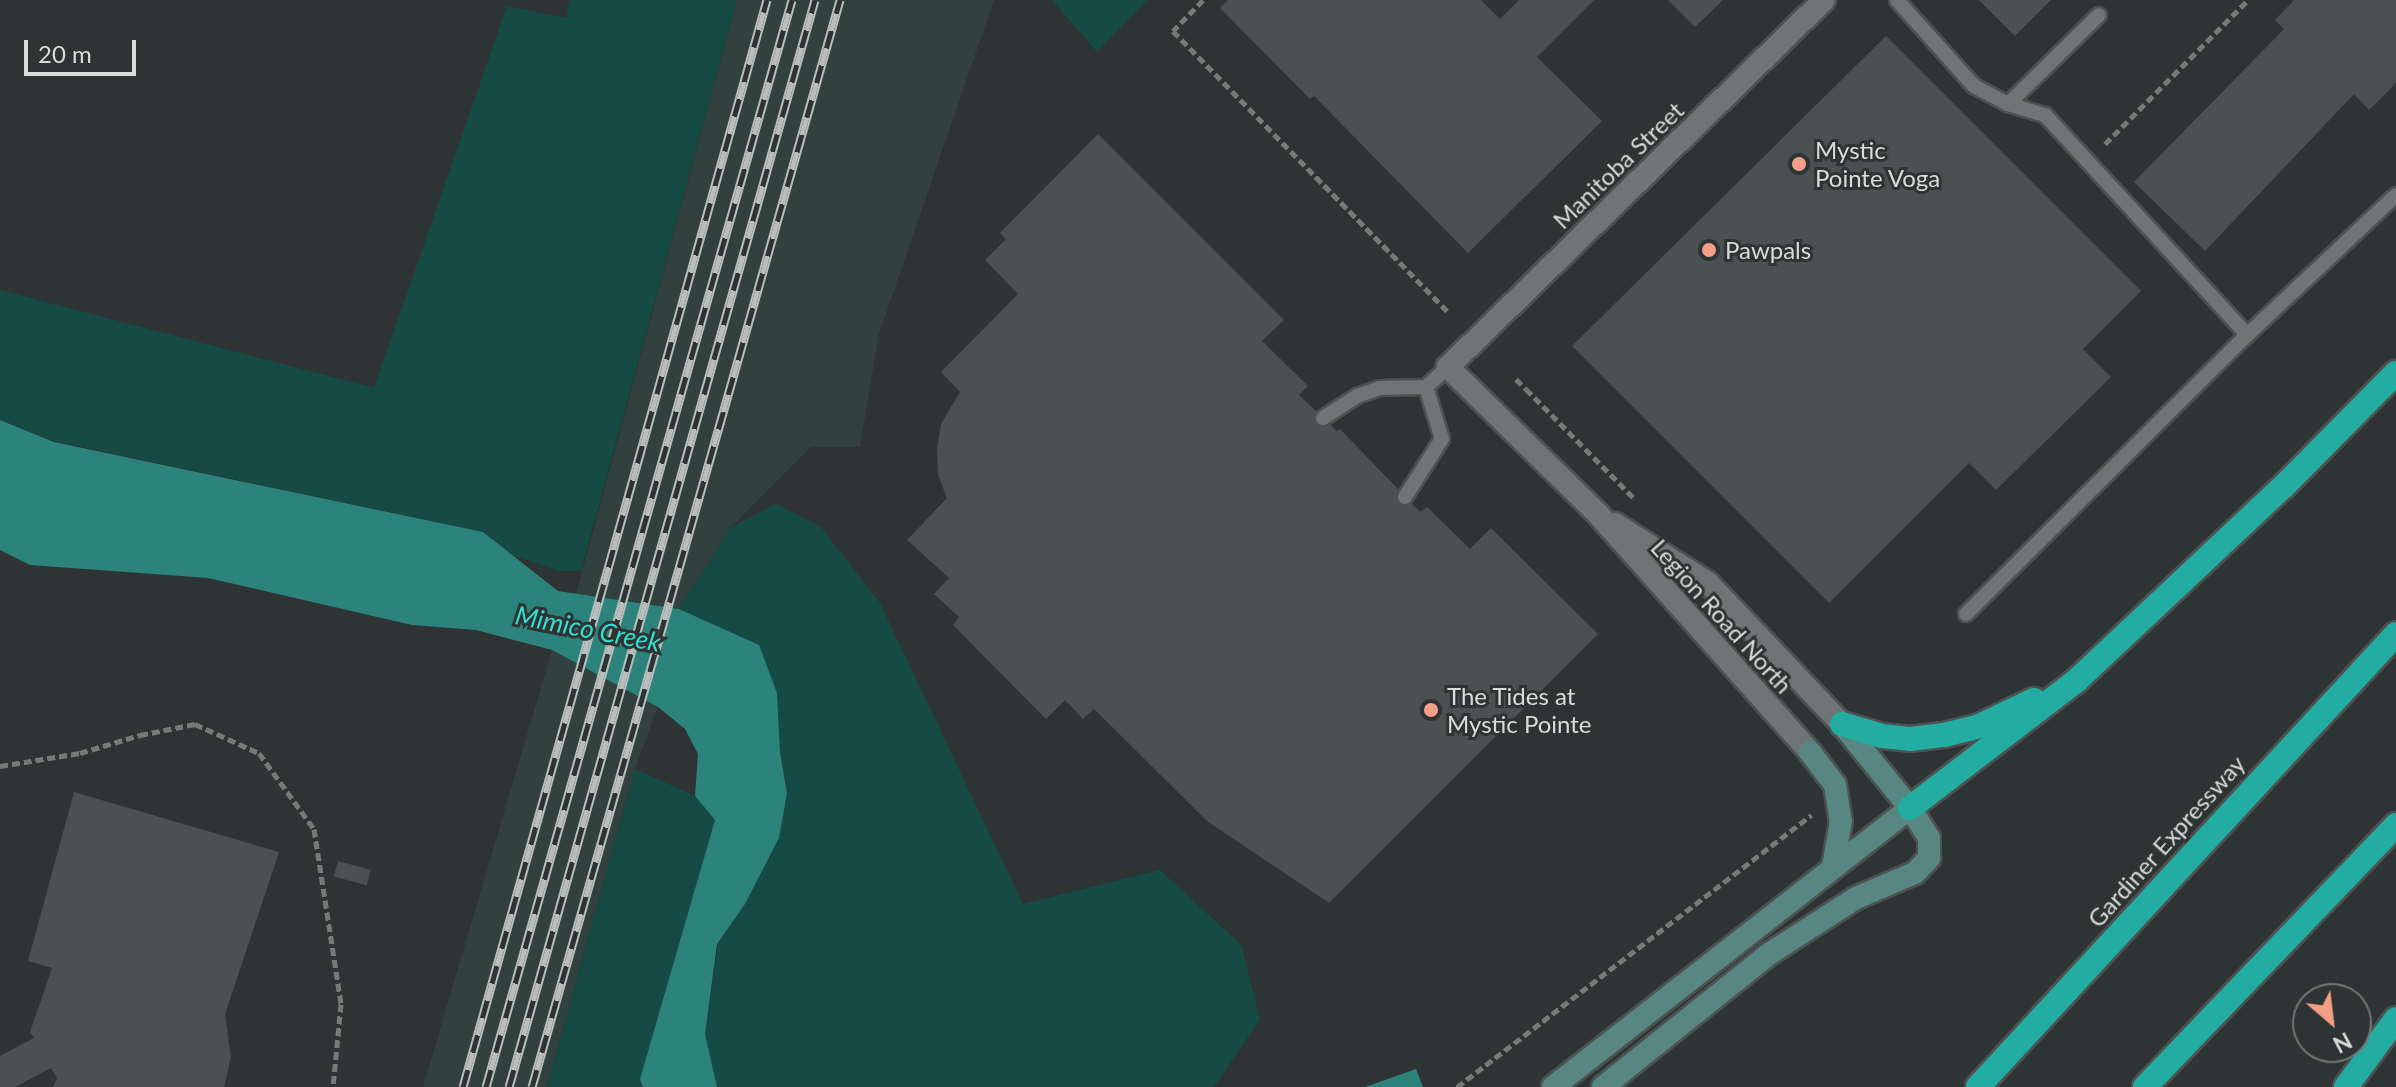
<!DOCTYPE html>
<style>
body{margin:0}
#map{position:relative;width:2396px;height:1087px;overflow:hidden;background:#2e3433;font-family:Lato,sans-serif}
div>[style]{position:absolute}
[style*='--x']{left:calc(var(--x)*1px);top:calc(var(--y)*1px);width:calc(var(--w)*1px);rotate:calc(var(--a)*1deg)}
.built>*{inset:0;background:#32403e}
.green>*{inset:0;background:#164a45}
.water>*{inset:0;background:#2b837b}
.building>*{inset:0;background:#4a5150;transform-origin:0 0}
.path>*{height:5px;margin-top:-2.5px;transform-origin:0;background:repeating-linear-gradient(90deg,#767b7a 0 8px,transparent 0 12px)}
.roads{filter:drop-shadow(2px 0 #4c5251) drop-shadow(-2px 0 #4c5251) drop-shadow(0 2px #4c5251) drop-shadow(0 -2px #4c5251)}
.service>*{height:14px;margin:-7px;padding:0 7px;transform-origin:7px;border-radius:7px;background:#6e7574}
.minor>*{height:22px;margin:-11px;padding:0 11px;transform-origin:11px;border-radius:11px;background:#6e7574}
.secondary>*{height:22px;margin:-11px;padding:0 11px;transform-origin:11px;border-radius:11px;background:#588682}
.motorway>*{height:24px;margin:-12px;padding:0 12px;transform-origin:12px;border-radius:12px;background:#23ada2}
.rail>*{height:9px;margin-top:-4.5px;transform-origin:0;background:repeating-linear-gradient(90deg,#2e3433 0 18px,#b9bebd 0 36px);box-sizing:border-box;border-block:2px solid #b9bebd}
.dots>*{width:22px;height:22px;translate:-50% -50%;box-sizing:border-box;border:4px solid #2e3433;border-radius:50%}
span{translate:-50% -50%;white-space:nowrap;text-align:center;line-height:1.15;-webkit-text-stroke:6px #2e3433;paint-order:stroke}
.poi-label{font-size:24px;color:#d8dcdb}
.left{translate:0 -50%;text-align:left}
.street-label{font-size:24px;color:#d8dcdb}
.water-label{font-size:26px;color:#33ded0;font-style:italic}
.north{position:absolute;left:2292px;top:983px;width:80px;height:80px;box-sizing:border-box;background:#2e3433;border:2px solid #727776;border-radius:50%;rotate:152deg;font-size:22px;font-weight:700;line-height:32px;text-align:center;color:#d8dcdb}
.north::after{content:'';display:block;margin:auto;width:28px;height:36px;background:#f49e87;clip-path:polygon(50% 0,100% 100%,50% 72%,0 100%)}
.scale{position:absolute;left:24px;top:40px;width:112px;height:36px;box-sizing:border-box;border:4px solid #d8dcdb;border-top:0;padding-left:10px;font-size:24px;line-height:28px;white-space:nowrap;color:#d8dcdb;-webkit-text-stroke:6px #2e3433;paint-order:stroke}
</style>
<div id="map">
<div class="built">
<i style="clip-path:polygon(737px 0,994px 0,879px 334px,860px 447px,811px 447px,731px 527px,679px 609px,576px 594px)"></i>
<i style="clip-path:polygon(552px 650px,658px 707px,635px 769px,547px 1087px,423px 1087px)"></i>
</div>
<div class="green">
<i style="clip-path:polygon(571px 0,737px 0,581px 571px,558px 571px,512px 555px,483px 532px,54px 441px,0 420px,0 290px,374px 388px,507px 6px,566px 18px)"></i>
<i style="clip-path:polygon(1052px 0,1147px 0,1097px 52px)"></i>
<i style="clip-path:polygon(776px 504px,821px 527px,880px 603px,1023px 904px,1160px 870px,1241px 945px,1260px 1019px,1214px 1087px,717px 1087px,705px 1034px,718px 943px,745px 904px,779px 838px,787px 793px,780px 753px,679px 609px,731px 527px)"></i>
<i style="clip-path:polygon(635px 769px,695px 796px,715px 820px,640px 1079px,643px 1087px,547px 1087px)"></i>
</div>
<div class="water">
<i style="clip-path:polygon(0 420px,54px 442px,483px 532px,558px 591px,679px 609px,759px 645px,777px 693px,780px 753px,787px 793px,779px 838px,745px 904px,717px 944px,705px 1034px,717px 1087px,643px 1087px,640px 1079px,715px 820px,695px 796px,698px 754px,685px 729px,658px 707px,552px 650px,476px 630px,412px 625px,208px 578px,30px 565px,0 550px)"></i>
<i style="clip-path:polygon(1416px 1069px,1423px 1087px,1365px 1087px)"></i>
</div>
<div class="building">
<i style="clip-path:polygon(1228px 0,1481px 0,1500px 19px,1519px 0,1594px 0,1537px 57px,1602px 121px,1468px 253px,1314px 96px,1310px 99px,1220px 8px)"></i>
<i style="clip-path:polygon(1668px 0,1723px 0,1695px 27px)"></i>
<i style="clip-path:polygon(1979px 0,2051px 0,2015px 36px)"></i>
<i style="clip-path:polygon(2294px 0,2396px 0,2396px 83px,2369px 110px,2354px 94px,2205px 251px,2134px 182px,2284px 29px,2275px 20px)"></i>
<i style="clip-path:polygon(1886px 36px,2141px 291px,2083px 349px,2111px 377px,1996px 490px,1969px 463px,1829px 603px,1572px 346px)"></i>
<i style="clip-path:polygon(1098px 134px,1284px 320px,1262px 341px,1308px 386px,1299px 395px,1337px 431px,1340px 429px,1420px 512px,1427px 507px,1470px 549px,1491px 528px,1598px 634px,1329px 903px,1207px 821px,1094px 709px,1083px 719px,1065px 700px,1046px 719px,953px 625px,959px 617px,934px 594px,949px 578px,907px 540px,947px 498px,938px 475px,937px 448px,941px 424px,960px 392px,941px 372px,1018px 294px,985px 260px,1006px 239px,1000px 233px)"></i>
<i style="clip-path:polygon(74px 792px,279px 852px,225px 1014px,231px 1057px,224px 1087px,53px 1087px,57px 1078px,51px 1068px,15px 1087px,0 1087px,0 1056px,34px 1038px,30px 1032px,52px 968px,28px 961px)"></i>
<i style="left:338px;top:861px;width:34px;height:16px;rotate:15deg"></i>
</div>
<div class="path">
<i style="--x:1203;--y:0;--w:43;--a:134.1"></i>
<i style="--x:1173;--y:31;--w:395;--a:45.6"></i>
<i style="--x:2105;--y:144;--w:203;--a:-45.2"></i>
<i style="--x:1516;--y:379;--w:14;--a:45"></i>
<i style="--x:1526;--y:389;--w:155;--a:45.3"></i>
<i style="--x:0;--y:766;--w:81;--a:-9.2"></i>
<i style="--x:80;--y:753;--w:63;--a:-16.7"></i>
<i style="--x:140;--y:735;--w:56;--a:-11.3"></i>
<i style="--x:195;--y:724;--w:70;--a:24.4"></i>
<i style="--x:259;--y:753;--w:94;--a:54.1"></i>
<i style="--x:314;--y:829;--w:177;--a:81.2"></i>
<i style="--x:341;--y:1004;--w:83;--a:95.5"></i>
<i style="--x:1457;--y:1087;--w:447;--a:-37.5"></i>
</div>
<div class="roads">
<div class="service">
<i style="--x:1897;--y:0;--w:115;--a:48.2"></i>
<i style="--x:1974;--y:86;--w:38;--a:28"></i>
<i style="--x:2008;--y:104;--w:39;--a:17"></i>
<i style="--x:2045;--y:115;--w:299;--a:47.4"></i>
<i style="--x:2008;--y:104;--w:127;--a:-44.4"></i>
<i style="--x:1323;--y:418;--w:40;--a:-32.9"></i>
<i style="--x:1357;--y:396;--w:24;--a:-19"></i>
<i style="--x:1380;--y:388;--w:46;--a:-1.2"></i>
<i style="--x:1426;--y:387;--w:30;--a:-42"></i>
<i style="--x:1405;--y:497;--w:69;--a:-57.5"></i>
<i style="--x:1442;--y:439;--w:54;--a:-107.1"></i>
<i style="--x:1966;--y:614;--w:396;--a:-44.8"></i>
<i style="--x:2247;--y:335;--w:204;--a:-43.2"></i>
</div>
<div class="minor">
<i style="--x:1615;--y:524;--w:110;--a:32.4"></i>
<i style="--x:1708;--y:583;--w:195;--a:46.5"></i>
<i style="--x:1810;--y:752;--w:320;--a:-131.7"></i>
<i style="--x:1597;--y:513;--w:209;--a:-135.6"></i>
<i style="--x:1448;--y:367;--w:525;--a:-44.31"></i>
</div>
<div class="secondary">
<i style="--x:1810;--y:752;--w:41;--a:52.9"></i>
<i style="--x:1835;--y:785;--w:36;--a:81"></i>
<i style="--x:1841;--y:821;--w:47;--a:99.9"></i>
<i style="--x:1553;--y:1087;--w:453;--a:-38"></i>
<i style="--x:1603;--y:1087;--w:213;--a:-38.7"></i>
<i style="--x:1769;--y:954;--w:103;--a:-32.8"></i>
<i style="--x:1856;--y:898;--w:64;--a:-23"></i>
<i style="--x:1915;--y:873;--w:21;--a:-47"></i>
<i style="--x:1929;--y:858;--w:20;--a:-90"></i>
<i style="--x:1929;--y:838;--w:36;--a:-122"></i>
<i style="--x:1910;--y:808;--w:108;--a:-129"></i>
</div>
<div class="motorway">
<i style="--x:1842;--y:724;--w:42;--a:16.7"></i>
<i style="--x:1882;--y:736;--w:28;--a:6"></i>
<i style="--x:1910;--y:739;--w:34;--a:-7"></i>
<i style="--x:1944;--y:735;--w:36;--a:-14"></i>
<i style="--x:1979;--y:726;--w:61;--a:-25.3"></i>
<i style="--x:1910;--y:808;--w:209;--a:-37.4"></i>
<i style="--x:2076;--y:681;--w:285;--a:-43.2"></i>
<i style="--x:2284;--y:486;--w:159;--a:-45.3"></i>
<i style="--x:1978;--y:1087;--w:616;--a:-47.3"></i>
<i style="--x:2145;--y:1087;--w:363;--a:-46.2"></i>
<i style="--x:2346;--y:1087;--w:84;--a:-53.7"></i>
</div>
</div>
<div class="rail">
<i style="--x:463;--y:1087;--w:1129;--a:-74.38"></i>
<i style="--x:486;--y:1087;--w:1129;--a:-74.28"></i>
<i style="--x:509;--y:1087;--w:1129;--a:-74.28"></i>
<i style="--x:532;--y:1087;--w:1130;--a:-74.18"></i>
</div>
<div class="dots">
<i style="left:1799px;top:164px;background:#f49e87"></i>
<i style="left:1709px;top:250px;background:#f49e87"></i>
<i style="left:1431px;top:710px;background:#f49e87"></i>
</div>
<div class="poi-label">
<span class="left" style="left:1815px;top:164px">Mystic<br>Pointe Voga</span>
<span class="left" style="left:1725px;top:250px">Pawpals</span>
<span class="left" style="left:1447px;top:710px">The Tides at<br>Mystic Pointe</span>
</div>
<div class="street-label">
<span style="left:1618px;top:165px;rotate:-44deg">Manitoba Street</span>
<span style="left:1722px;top:616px;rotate:48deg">Legion Road North</span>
<span style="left:2166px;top:841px;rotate:-48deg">Gardiner Expressway</span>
</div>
<div class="water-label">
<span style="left:588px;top:629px;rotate:11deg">Mimico Creek</span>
</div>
<div class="north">N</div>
<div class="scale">20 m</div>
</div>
